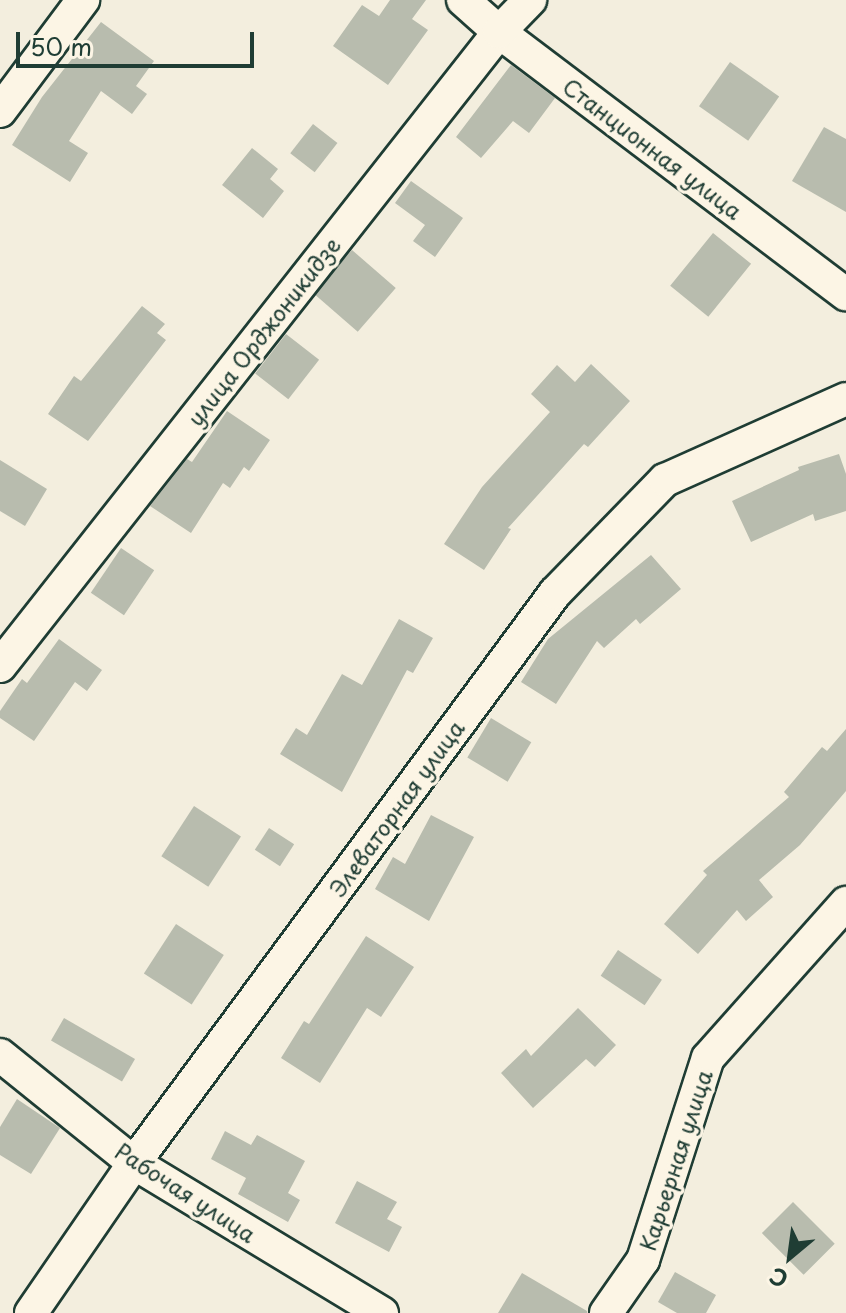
<!DOCTYPE html>
<meta charset="utf-8">
<style>
body{margin:0}
#map{position:relative;width:846px;height:1313px;overflow:hidden;background:#f3eede;font-family:"Playpen Sans",sans-serif}
div>[style]{position:absolute}
[style*='--x']{left:calc(var(--x)*1px);top:calc(var(--y)*1px);width:calc(var(--w)*1px);rotate:calc(var(--a)*1deg)}
.building>*{inset:0;background:#b8bcae;transform-origin:0 0}
.roads{filter:drop-shadow(2px 0 #1f3d34) drop-shadow(-2px 0 #1f3d34) drop-shadow(0 2px #1f3d34) drop-shadow(0 -2px #1f3d34)}
.minor>*{height:32px;margin:-16px;padding:0 16px;transform-origin:16px;border-radius:16px;background:#fcf5e5}
span{translate:-50% -50%;white-space:nowrap;text-align:center;line-height:1.15;-webkit-text-stroke:7px #fcf5e5;paint-order:stroke}
.street-label{font-size:22px;color:#1f3d34}
.north{position:absolute;left:750px;top:1217px;width:80px;height:80px;-webkit-text-stroke:6px #fcf5e5;paint-order:stroke;rotate:209deg;font-size:22px;font-weight:700;line-height:32px;text-align:center;color:#1f3d34}
.north::after{content:'';display:block;margin:auto;width:28px;height:36px;background:#1f3d34;clip-path:polygon(50% 0,100% 100%,50% 72%,0 100%)}
.scale{position:absolute;left:16px;top:32px;width:238px;height:36px;box-sizing:border-box;border:4px solid #1f3d34;border-top:0;padding-left:10px;font-size:24px;line-height:28px;white-space:nowrap;color:#1f3d34;-webkit-text-stroke:6px #fcf5e5;paint-order:stroke}
</style>
<div id="map">
<div class="building">
<i style="clip-path:polygon(390px 0,426px 0,412px 19px,428px 30px,388px 85px,333px 46px,362px 5px,379px 16px)"></i>
<i style="clip-path:polygon(101px 22px,154px 61px,136px 86px,147px 94px,132px 114px,101px 91px,69px 141px,88px 153px,70px 182px,12px 145px,42px 97px)"></i>
<i style="left:730px;top:62px;width:60px;height:54px;rotate:35deg"></i>
<i style="clip-path:polygon(511px 65px,555px 98px,529px 133px,513px 121px,481px 158px,456px 137px)"></i>
<i style="left:313px;top:124px;width:31px;height:37px;rotate:38deg"></i>
<i style="clip-path:polygon(824px 127px,846px 139px,846px 212px,792px 181px)"></i>
<i style="clip-path:polygon(252px 148px,278px 169px,270px 179px,284px 191px,263px 218px,222px 185px)"></i>
<i style="clip-path:polygon(411px 181px,463px 218px,435px 257px,413px 241px,425px 225px,395px 203px)"></i>
<i style="left:713px;top:233px;width:49px;height:68px;rotate:39deg"></i>
<i style="left:352px;top:250px;width:58px;height:58px;rotate:41deg"></i>
<i style="clip-path:polygon(142px 306px,165px 324px,157px 333px,166px 340px,88px 441px,48px 414px,74px 376px,81px 381px)"></i>
<i style="left:286px;top:334px;width:42px;height:50px;rotate:38deg"></i>
<i style="clip-path:polygon(591px 364px,630px 401px,588px 447px,584px 444px,508px 528px,511px 529px,484px 570px,444px 544px,482px 487px,550px 412px,531px 394px,557px 365px,575px 382px)"></i>
<i style="clip-path:polygon(227px 411px,270px 440px,249px 471px,244px 467px,230px 488px,223px 483px,191px 533px,150px 506px,187px 459px,192px 462px)"></i>
<i style="clip-path:polygon(839px 454px,846px 474px,846px 511px,815px 521px,813px 514px,751px 542px,732px 501px,799px 470px,798px 467px)"></i>
<i style="clip-path:polygon(0 460px,47px 489px,25px 526px,0 511px)"></i>
<i style="left:121px;top:548px;width:40px;height:54px;rotate:34deg"></i>
<i style="clip-path:polygon(651px 555px,681px 589px,640px 624px,636px 619px,604px 648px,597px 641px,556px 704px,521px 682px,548px 639px)"></i>
<i style="clip-path:polygon(399px 619px,433px 638px,413px 673px,407px 670px,342px 792px,280px 754px,296px 728px,307px 735px,342px 674px,362px 685px)"></i>
<i style="clip-path:polygon(59px 639px,102px 670px,87px 691px,75px 682px,34px 741px,0 718px,0 711px,22px 679px,27px 683px)"></i>
<i style="left:491px;top:718px;width:47px;height:46px;rotate:31deg"></i>
<i style="clip-path:polygon(846px 729px,846px 791px,800px 845px,759px 880px,773px 897px,746px 921px,737px 910px,698px 954px,664px 924px,707px 875px,703px 871px,789px 797px,784px 792px,822px 747px,827px 751px)"></i>
<i style="left:194px;top:806px;width:56px;height:60px;rotate:33deg"></i>
<i style="clip-path:polygon(431px 815px,474px 837px,429px 921px,375px 889px,393px 857px,405px 864px)"></i>
<i style="left:269px;top:828px;width:30px;height:26px;rotate:33deg"></i>
<i style="left:176px;top:924px;width:57px;height:59px;rotate:33deg"></i>
<i style="clip-path:polygon(366px 936px,414px 967px,381px 1017px,367px 1008px,320px 1083px,281px 1058px,304px 1021px,309px 1024px)"></i>
<i style="left:618px;top:950px;width:53px;height:31px;rotate:34deg"></i>
<i style="clip-path:polygon(578px 1008px,616px 1045px,595px 1067px,586px 1059px,533px 1108px,501px 1073px,526px 1049px,531px 1056px)"></i>
<i style="left:64px;top:1018px;width:82px;height:26px;rotate:30deg"></i>
<i style="clip-path:polygon(17px 1099px,60px 1128px,31px 1174px,0 1155px,0 1127px)"></i>
<i style="clip-path:polygon(225px 1131px,251px 1145px,257px 1135px,305px 1161px,288px 1193px,300px 1200px,288px 1222px,238px 1194px,246px 1178px,211px 1159px)"></i>
<i style="clip-path:polygon(357px 1181px,397px 1202px,387px 1219px,402px 1227px,389px 1252px,335px 1223px)"></i>
<i style="left:793px;top:1202px;width:59px;height:44px;rotate:45deg"></i>
<i style="clip-path:polygon(675px 1272px,716px 1295px,706px 1313px,677px 1313px,658px 1302px)"></i>
<i style="clip-path:polygon(522px 1273px,587px 1311px,587px 1313px,498px 1313px)"></i>
</div>
<div class="roads">
<div class="minor">
<i style="--x:463;--y:0;--w:48;--a:41.6"></i>
<i style="--x:499;--y:32;--w:435;--a:37.1"></i>
<i style="--x:0;--y:111;--w:139;--a:-53.2"></i>
<i style="--x:0;--y:666;--w:807;--a:-51.79"></i>
<i style="--x:499;--y:32;--w:45;--a:-45.9"></i>
<i style="--x:0;--y:1055;--w:172;--a:38.9"></i>
<i style="--x:134;--y:1163;--w:290;--a:31.2"></i>
<i style="--x:31;--y:1313;--w:182;--a:-55.5"></i>
<i style="--x:134;--y:1163;--w:709;--a:-53.55"></i>
<i style="--x:555;--y:593;--w:158;--a:-45.8"></i>
<i style="--x:665;--y:480;--w:198;--a:-24.1"></i>
<i style="--x:606;--y:1313;--w:65;--a:-55.1"></i>
<i style="--x:643;--y:1260;--w:212;--a:-72.2"></i>
<i style="--x:708;--y:1058;--w:208;--a:-48.3"></i>
</div>
</div>
<div class="street-label">
<span style="left:653px;top:148px;rotate:37deg">Станционная улица</span>
<span style="left:263px;top:331px;rotate:-52deg">улица Орджоникидзе</span>
<span style="left:396px;top:808px;rotate:-54deg">Элеваторная улица</span>
<span style="left:675px;top:1160px;rotate:-72deg">Карьерная улица</span>
<span style="left:186px;top:1192px;rotate:33deg">Рабочая улица</span>
</div>
<div class="north">С</div>
<div class="scale">50 m</div>
</div>
